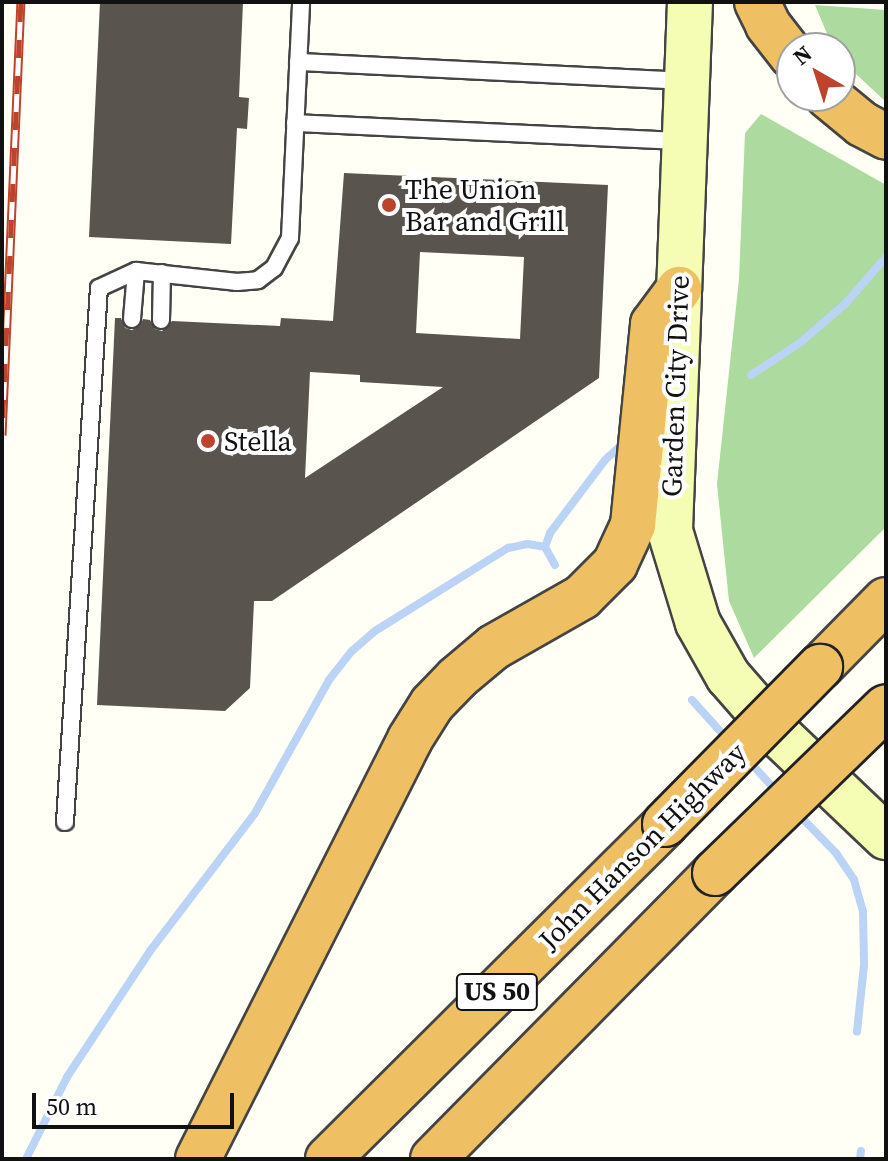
<!DOCTYPE html>
<style>
body{margin:0}
#map{position:relative;width:888px;height:1161px;overflow:hidden;background:#fffff5;font-family:"Source Serif 4",serif}
div>[style]{position:absolute}
[style*='--x']{left:calc(var(--x)*1px);top:calc(var(--y)*1px);width:calc(var(--w)*1px);rotate:calc(var(--a)*1deg)}
.forest>*{inset:0;background:#adda9e}
.stream>*{height:8px;margin:-4px;padding:0 4px;transform-origin:4px;border-radius:4px;background:#bbd3f5}
.building>*{inset:0;background:#59544d}
.roads{filter:drop-shadow(2px 0 #444) drop-shadow(-2px 0 #444) drop-shadow(0 2px #444) drop-shadow(0 -2px #444)}
.lane>*{height:16px;margin:-8px;padding:0 8px;transform-origin:8px;border-radius:8px;background:#fff}
.secondary>*{height:44px;margin:-22px;padding:0 22px;transform-origin:22px;border-radius:22px;background:#f5fcb3}
.highway>*{height:44px;margin:-22px;padding:0 22px;transform-origin:22px;border-radius:22px;background:#efc063}
.rail>*{height:9px;margin-top:-4.5px;transform-origin:0;background:repeating-linear-gradient(90deg,#fff 0 18px,#be432c 0 36px);box-sizing:border-box;border-block:2px solid #be432c}
.bridges{filter:drop-shadow(2px 0 #222) drop-shadow(-2px 0 #222) drop-shadow(0 2px #222) drop-shadow(0 -2px #222)}
.highway-bridge>*{height:44px;margin:-22px;padding:0 22px;transform-origin:22px;border-radius:22px;background:#efc063}
.dots>*{width:22px;height:22px;translate:-50% -50%;box-sizing:border-box;border:4px solid #fff;border-radius:50%}
span{translate:-50% -50%;white-space:nowrap;text-align:center;line-height:1.15;-webkit-text-stroke:8px #fff;paint-order:stroke}
.shield-label span{padding:2px 6px;background:#fff;border:2px solid;border-radius:6px;-webkit-text-stroke-width:0}
.shield-label{font-size:26px;color:#111;font-weight:700}
.poi-label{font-size:28px;color:#111}
.left{translate:0 -50%;text-align:left}
.street-label{font-size:28px;color:#111}
.frame{position:absolute;inset:0;border:4px solid #111;pointer-events:none}
.north{position:absolute;left:776px;top:32px;width:80px;height:80px;box-sizing:border-box;background:#fff;border:2px solid #a0a0a0;border-radius:50%;rotate:321deg;font-size:22px;font-weight:700;line-height:32px;text-align:center;color:#111}
.north::after{content:'';display:block;margin:auto;width:28px;height:36px;background:#be432c;clip-path:polygon(50% 0,100% 100%,50% 72%,0 100%)}
.scale{position:absolute;left:32px;top:1093px;width:202px;height:36px;box-sizing:border-box;border:4px solid #111;border-top:0;padding-left:10px;font-size:24px;line-height:28px;white-space:nowrap;color:#111;-webkit-text-stroke:6px #fff;paint-order:stroke}
</style>
<div id="map">
<div class="forest">
<i style="clip-path:polygon(815px 5px,886px 10px,886px 102px,840px 59px,840px 48px,833px 48px)"></i>
<i style="clip-path:polygon(761px 114px,886px 185px,886px 527px,754px 658px,729px 601px,717px 484px,739px 279px,745px 133px)"></i>
</div>
<div class="stream">
<i style="--x:751;--y:375;--w:60;--a:-33.4"></i>
<i style="--x:801;--y:342;--w:58;--a:-40.8"></i>
<i style="--x:845;--y:304;--w:62;--a:-48.9"></i>
<i style="--x:555;--y:565;--w:21;--a:-119"></i>
<i style="--x:545;--y:547;--w:15;--a:-70"></i>
<i style="--x:550;--y:533;--w:91;--a:-53"></i>
<i style="--x:605;--y:460;--w:24;--a:-42"></i>
<i style="--x:692;--y:700;--w:55;--a:47.9"></i>
<i style="--x:747;--y:759;--w:46;--a:47.6"></i>
<i style="--x:796;--y:812;--w:57;--a:45.7"></i>
<i style="--x:836;--y:853;--w:32;--a:56"></i>
<i style="--x:854;--y:880;--w:32;--a:74"></i>
<i style="--x:863;--y:911;--w:54;--a:88.9"></i>
<i style="--x:864;--y:965;--w:67;--a:96"></i>
<i style="--x:26;--y:1159;--w:92;--a:-63.4"></i>
<i style="--x:67;--y:1077;--w:151;--a:-56.6"></i>
<i style="--x:150;--y:951;--w:173;--a:-52.7"></i>
<i style="--x:255;--y:813;--w:152;--a:-60.9"></i>
<i style="--x:329;--y:680;--w:37;--a:-52"></i>
<i style="--x:352;--y:651;--w:30;--a:-41"></i>
<i style="--x:375;--y:631;--w:157;--a:-32"></i>
<i style="--x:508;--y:548;--w:19;--a:-12"></i>
<i style="--x:527;--y:544;--w:18;--a:9"></i>
<i style="--x:860;--y:1159;--w:8;--a:-83"></i>
</div>
<div class="building">
<i style="clip-path:polygon(100px 2px,243px 2px,239px 97px,249px 98px,247px 129px,237px 128px,231px 244px,89px 237px)"></i>
<i style="clip-path:polygon(evenodd,344px 173px,608px 185px,599px 378px,272px 601px,254px 601px,250px 688px,225px 711px,97px 705px,115px 318px,121px 318px,125px 328px,132px 330px,140px 326px,143px 319px,150px 320px,155px 329px,162px 331px,172px 321px,280px 326px,281px 318px,333px 321px,344px 173px,420px 252px,524px 257px,520px 339px,416px 333px,420px 252px,344px 173px,310px 372px,360px 375px,360px 382px,443px 387px,305px 478px,310px 372px)"></i>
</div>
<div class="roads">
<div class="lane">
<i style="--x:298;--y:62;--w:386;--a:2.8"></i>
<i style="--x:295;--y:123;--w:387;--a:2.7"></i>
<i style="--x:132;--y:319;--w:48;--a:-85.2"></i>
<i style="--x:161;--y:320;--w:47;--a:-88.8"></i>
<i style="--x:65;--y:822;--w:535;--a:-86.36"></i>
<i style="--x:99;--y:288;--w:41;--a:-24.7"></i>
<i style="--x:136;--y:271;--w:102;--a:6.2"></i>
<i style="--x:237;--y:282;--w:21;--a:-5"></i>
<i style="--x:258;--y:280;--w:20;--a:-37"></i>
<i style="--x:274;--y:268;--w:34;--a:-62"></i>
<i style="--x:290;--y:238;--w:236;--a:-87.3"></i>
</div>
<div class="secondary">
<i style="--x:690;--y:2;--w:529;--a:92.17"></i>
<i style="--x:670;--y:531;--w:96;--a:73.1"></i>
<i style="--x:698;--y:623;--w:61;--a:60.5"></i>
<i style="--x:728;--y:676;--w:82;--a:48.9"></i>
<i style="--x:782;--y:738;--w:144;--a:43.6"></i>
</div>
<div class="highway">
<i style="--x:757;--y:2;--w:25;--a:64"></i>
<i style="--x:768;--y:25;--w:39;--a:52"></i>
<i style="--x:828;--y:96;--w:44;--a:39.5"></i>
<i style="--x:862;--y:124;--w:27;--a:28"></i>
<i style="--x:820;--y:667;--w:94;--a:-45.4"></i>
<i style="--x:198;--y:1159;--w:470;--a:-63.2"></i>
<i style="--x:410;--y:739;--w:41;--a:-57.8"></i>
<i style="--x:432;--y:704;--w:36;--a:-46"></i>
<i style="--x:457;--y:678;--w:48;--a:-40"></i>
<i style="--x:494;--y:647;--w:101;--a:-29.6"></i>
<i style="--x:582;--y:597;--w:47;--a:-45"></i>
<i style="--x:615;--y:564;--w:43;--a:-65.2"></i>
<i style="--x:633;--y:525;--w:202;--a:-84.3"></i>
<i style="--x:653;--y:324;--w:44;--a:-53.4"></i>
<i style="--x:328;--y:1159;--w:475;--a:-44.8"></i>
<i style="--x:433;--y:1159;--w:402;--a:-45.4"></i>
</div>
</div>
<div class="rail">
<i style="--x:2;--y:435;--w:433;--a:-87.5"></i>
</div>
<div class="bridges">
<div class="highway-bridge">
<i style="--x:665;--y:824;--w:221;--a:-45.4"></i>
<i style="--x:715;--y:873;--w:238;--a:-44.1"></i>
</div>
</div>
<div class="dots">
<i style="left:389px;top:205px;background:#be432c"></i>
<i style="left:208px;top:441px;background:#be432c"></i>
</div>
<div class="shield-label">
<span style="left:497px;top:992px">US 50</span>
</div>
<div class="poi-label">
<span class="left" style="left:405px;top:205px">The Union<br>Bar and Grill</span>
<span class="left" style="left:224px;top:441px">Stella</span>
</div>
<div class="street-label">
<span style="left:675px;top:386px;rotate:-88deg">Garden City Drive</span>
<span style="left:642px;top:846px;rotate:-45deg">John Hanson Highway</span>
</div>
<div class="frame"></div>
<div class="north">N</div>
<div class="scale">50 m</div>
</div>
